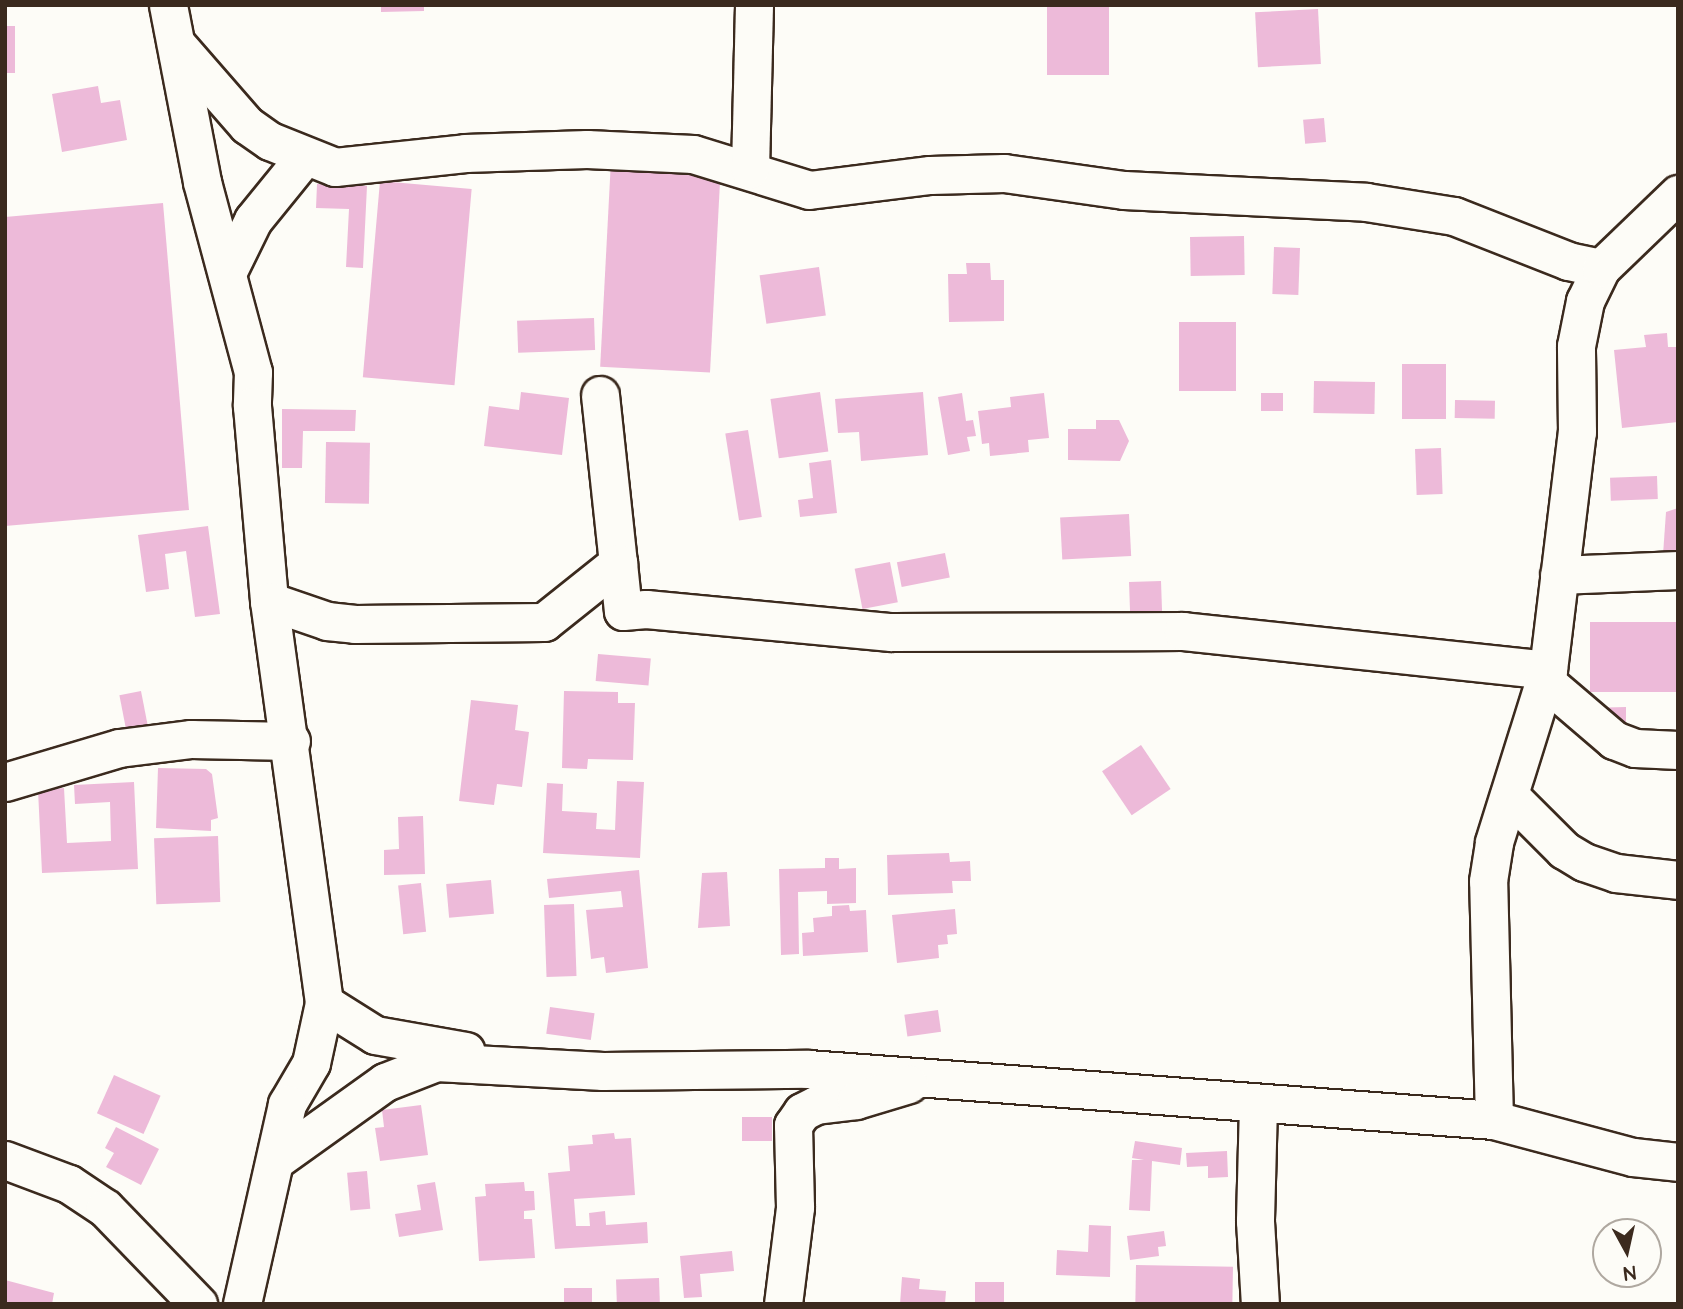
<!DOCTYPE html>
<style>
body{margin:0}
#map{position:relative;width:1683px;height:1309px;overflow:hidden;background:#fdfcf7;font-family:"Architects Daughter",sans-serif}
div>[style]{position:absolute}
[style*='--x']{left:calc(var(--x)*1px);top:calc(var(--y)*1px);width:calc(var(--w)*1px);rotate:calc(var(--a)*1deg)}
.building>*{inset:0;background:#edbad9;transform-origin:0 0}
.roads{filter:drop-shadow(2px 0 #3b2a1e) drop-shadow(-2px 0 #3b2a1e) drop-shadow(0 2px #3b2a1e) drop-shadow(0 -2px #3b2a1e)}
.street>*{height:37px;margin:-18.5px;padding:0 18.5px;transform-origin:18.5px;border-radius:18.5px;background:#fdfcf7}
span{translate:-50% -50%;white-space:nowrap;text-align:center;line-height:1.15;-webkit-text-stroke:5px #fdfcf7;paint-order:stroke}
.frame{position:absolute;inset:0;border:7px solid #3b2a1e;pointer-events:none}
.north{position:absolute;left:1592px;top:1218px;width:70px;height:70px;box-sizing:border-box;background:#fdfcf7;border:2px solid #afa8a0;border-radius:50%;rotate:172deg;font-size:19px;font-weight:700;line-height:28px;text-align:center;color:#3b2a1e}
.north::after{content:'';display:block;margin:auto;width:24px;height:32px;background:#3b2a1e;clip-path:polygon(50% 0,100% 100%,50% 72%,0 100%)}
</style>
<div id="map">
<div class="building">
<i style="clip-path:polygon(381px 5px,424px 5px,424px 11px,381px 12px)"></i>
<i style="left:1047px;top:5px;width:62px;height:70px"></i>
<i style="left:1318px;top:9px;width:55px;height:63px;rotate:87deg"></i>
<i style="left:5px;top:26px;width:10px;height:47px"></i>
<i style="clip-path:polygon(98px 86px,101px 103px,120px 100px,127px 140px,62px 152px,52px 94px)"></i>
<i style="left:1324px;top:118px;width:24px;height:21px;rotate:85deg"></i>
<i style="left:611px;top:160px;width:110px;height:207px;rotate:3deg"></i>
<i style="left:380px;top:181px;width:92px;height:197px;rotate:5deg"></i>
<i style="clip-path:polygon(317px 184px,367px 186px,363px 268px,346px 267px,349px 209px,316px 208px)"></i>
<i style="clip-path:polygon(163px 203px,189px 510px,5px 526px,5px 217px)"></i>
<i style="left:1244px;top:236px;width:39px;height:54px;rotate:89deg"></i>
<i style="left:1274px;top:247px;width:26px;height:47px;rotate:2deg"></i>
<i style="clip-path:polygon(966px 263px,990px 263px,991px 280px,1004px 280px,1004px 321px,949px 322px,948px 274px,967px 274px)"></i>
<i style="left:819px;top:267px;width:49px;height:60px;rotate:82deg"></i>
<i style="left:594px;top:318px;width:32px;height:77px;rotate:88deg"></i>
<i style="left:1179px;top:322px;width:57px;height:69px"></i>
<i style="clip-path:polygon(1667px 333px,1668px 347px,1678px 347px,1678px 422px,1622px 428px,1614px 350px,1646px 347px,1644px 335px)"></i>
<i style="left:1402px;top:364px;width:44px;height:55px"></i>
<i style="left:1314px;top:381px;width:61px;height:32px;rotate:1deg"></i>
<i style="clip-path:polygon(521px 392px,569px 398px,562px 455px,484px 446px,489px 406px,519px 410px)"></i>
<i style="left:820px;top:392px;width:60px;height:50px;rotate:82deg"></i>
<i style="clip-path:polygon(923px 392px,928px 455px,861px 461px,859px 432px,838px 433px,835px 399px)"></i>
<i style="clip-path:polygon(962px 393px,966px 421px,973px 420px,976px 436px,967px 437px,970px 451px,948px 455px,938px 397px)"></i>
<i style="clip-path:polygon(1044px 393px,1049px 438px,1028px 440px,1029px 452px,990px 456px,989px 443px,982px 444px,978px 411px,1011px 407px,1010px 397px)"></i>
<i style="left:1283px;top:393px;width:18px;height:22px;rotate:90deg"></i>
<i style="left:1455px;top:400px;width:40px;height:18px;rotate:1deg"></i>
<i style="clip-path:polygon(282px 409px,356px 410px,355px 431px,303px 431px,302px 468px,282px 468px)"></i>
<i style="clip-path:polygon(1096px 420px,1119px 420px,1129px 441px,1120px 461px,1068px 460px,1068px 429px,1096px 429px)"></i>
<i style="left:748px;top:430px;width:88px;height:23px;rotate:81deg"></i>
<i style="left:326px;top:442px;width:44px;height:61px;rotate:1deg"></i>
<i style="left:1441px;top:448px;width:46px;height:26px;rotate:88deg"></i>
<i style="clip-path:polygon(831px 460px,837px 513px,800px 517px,798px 500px,813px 498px,809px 463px)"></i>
<i style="left:1657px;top:476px;width:23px;height:47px;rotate:88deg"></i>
<i style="clip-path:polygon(1678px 508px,1678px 570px,1662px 569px,1666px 512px)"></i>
<i style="left:1129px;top:514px;width:42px;height:69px;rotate:87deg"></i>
<i style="clip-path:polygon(208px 526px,220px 614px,195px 617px,186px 551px,165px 554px,169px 589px,146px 592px,138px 535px)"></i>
<i style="left:945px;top:553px;width:25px;height:49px;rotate:79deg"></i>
<i style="left:890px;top:562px;width:41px;height:36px;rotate:79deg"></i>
<i style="left:1161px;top:581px;width:32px;height:32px;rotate:88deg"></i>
<i style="left:1678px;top:622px;width:70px;height:88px;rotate:90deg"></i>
<i style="left:598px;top:654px;width:53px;height:27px;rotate:5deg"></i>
<i style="left:141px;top:691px;width:48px;height:22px;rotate:79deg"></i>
<i style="clip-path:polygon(564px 691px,618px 692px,618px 703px,635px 703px,633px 760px,588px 759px,587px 769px,562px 768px)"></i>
<i style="clip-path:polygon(471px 700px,518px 705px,515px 730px,529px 732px,522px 787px,497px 784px,494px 805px,459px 801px)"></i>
<i style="clip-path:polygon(1626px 707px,1626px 726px,1587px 708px)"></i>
<i style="left:1141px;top:745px;width:53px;height:47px;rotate:56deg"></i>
<i style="clip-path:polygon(158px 768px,206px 769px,212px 774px,218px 818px,211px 820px,211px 831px,156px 828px)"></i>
<i style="clip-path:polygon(617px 781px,644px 782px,640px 858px,543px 853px,547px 783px,563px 784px,562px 811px,597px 813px,596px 829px,615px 830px)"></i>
<i style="clip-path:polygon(134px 782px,138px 869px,42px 873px,38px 790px,64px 788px,67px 843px,111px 841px,110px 802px,75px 804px,74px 785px)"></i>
<i style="clip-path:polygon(423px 816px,425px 874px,384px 875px,384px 850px,399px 849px,398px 817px)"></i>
<i style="left:218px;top:836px;width:66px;height:64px;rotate:88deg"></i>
<i style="clip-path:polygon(949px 853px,950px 862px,970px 861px,971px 881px,952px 881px,953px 893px,888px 895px,887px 855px)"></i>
<i style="clip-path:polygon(825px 858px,839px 858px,839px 869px,856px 868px,856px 903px,827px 904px,827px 891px,798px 892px,799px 954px,781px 955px,779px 869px,825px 868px)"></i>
<i style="clip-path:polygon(639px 870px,648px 968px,606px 973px,604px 957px,591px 959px,586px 910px,623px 907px,621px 891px,549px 898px,547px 879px)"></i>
<i style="clip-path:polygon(727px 872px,730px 926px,698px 928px,702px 873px)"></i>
<i style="left:491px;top:880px;width:34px;height:45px;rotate:85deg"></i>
<i style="left:421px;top:883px;width:49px;height:23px;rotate:84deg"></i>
<i style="left:574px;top:904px;width:72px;height:30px;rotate:88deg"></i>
<i style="clip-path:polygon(849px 905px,850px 911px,866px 910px,868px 952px,803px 956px,802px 933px,814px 932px,813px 918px,832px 916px,832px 906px)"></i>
<i style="clip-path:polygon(955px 909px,957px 934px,947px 935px,948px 944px,938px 945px,939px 958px,897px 963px,892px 915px)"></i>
<i style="left:550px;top:1007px;width:45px;height:27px;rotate:8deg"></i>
<i style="left:938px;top:1010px;width:22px;height:34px;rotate:82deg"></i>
<i style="left:114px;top:1075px;width:51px;height:42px;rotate:24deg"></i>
<i style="clip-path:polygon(421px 1105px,428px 1155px,380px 1161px,375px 1128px,384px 1127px,382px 1110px)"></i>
<i style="left:742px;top:1117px;width:30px;height:24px"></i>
<i style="clip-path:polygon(116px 1127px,159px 1149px,141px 1185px,106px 1167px,114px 1153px,105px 1148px)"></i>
<i style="clip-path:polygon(614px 1133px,615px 1139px,631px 1138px,635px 1195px,574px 1199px,576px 1226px,590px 1226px,589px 1213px,605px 1211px,606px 1225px,647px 1222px,648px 1243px,555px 1249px,548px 1173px,570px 1171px,568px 1146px,593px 1144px,592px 1135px)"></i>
<i style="clip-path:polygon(1135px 1141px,1182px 1148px,1180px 1165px,1152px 1161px,1150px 1211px,1129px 1210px,1132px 1160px,1144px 1160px,1132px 1158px)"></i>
<i style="clip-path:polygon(1227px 1151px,1228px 1177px,1208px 1178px,1208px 1166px,1187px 1167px,1186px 1153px)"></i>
<i style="left:367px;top:1171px;width:38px;height:20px;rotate:85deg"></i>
<i style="clip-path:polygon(435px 1182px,443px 1230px,399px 1237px,395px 1214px,421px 1210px,417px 1185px)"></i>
<i style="clip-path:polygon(524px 1182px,525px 1191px,534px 1191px,535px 1210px,524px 1211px,524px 1219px,532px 1219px,535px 1258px,479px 1261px,475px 1197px,486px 1196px,485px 1184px)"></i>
<i style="clip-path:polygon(1089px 1225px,1111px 1226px,1110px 1277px,1056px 1275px,1057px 1250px,1088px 1252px)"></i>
<i style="clip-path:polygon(1164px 1231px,1166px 1246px,1158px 1247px,1159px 1256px,1130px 1260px,1127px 1236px)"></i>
<i style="clip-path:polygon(732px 1251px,734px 1271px,700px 1274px,702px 1297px,684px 1298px,680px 1256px)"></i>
<i style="left:1136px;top:1265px;width:97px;height:39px;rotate:1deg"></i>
<i style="clip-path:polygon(902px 1277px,920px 1279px,919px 1289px,946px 1291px,945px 1304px,900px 1304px)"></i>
<i style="left:659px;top:1278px;width:26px;height:43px;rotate:88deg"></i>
<i style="clip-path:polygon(5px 1280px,54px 1293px,52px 1304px,5px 1304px)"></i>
<i style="left:975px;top:1282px;width:29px;height:22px"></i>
<i style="left:592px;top:1288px;width:16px;height:28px;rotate:90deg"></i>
</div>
<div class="roads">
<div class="street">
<i style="--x:168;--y:5;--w:180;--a:79.1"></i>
<i style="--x:202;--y:182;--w:197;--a:75"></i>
<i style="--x:253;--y:372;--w:34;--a:92"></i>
<i style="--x:252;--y:406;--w:196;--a:85"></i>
<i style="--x:269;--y:601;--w:406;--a:82.2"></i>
<i style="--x:324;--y:1003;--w:61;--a:102.2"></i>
<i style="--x:311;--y:1063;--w:48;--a:120.3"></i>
<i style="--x:287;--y:1104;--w:205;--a:102.7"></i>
<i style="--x:178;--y:46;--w:105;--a:48.9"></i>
<i style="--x:247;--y:125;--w:28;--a:35"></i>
<i style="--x:270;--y:141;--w:70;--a:21.8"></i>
<i style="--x:335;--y:167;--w:131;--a:-6.1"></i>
<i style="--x:465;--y:153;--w:122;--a:-1.9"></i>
<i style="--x:587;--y:149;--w:106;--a:2.7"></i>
<i style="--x:693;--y:154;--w:121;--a:17.2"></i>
<i style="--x:809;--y:190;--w:122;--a:-7.1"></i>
<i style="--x:930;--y:175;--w:74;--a:-1.5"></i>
<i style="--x:1004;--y:173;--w:121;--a:8.1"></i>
<i style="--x:1124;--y:190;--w:242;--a:2.8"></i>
<i style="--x:1366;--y:202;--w:89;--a:9"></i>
<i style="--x:1454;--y:216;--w:123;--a:21.5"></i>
<i style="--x:1568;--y:261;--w:34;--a:12"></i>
<i style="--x:750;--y:169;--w:164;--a:-88.6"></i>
<i style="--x:227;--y:273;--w:59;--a:-63.9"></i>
<i style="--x:253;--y:220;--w:82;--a:-50.9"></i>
<i style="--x:600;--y:395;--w:169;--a:83.9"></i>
<i style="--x:1559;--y:575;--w:119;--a:-2.4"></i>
<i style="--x:269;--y:601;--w:61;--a:19"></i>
<i style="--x:327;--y:621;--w:28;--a:6"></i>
<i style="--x:355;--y:624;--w:189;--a:-0.6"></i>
<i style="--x:544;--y:622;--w:95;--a:-38.6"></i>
<i style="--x:618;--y:563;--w:48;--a:84.1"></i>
<i style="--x:623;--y:611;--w:23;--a:-5"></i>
<i style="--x:646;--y:609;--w:246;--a:5.4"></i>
<i style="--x:891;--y:632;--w:292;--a:-0.2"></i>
<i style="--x:1183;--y:631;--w:367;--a:6.1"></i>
<i style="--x:1545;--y:681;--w:91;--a:40.5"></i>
<i style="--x:1614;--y:740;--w:22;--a:21"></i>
<i style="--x:1635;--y:748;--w:43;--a:2.7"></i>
<i style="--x:5;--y:782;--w:119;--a:-16.6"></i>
<i style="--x:119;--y:748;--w:73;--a:-7.1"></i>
<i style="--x:191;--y:739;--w:100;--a:1.1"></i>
<i style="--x:1509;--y:795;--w:78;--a:45"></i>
<i style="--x:1564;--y:850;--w:23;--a:31"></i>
<i style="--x:1584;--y:862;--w:34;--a:19"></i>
<i style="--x:1616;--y:873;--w:62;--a:6.4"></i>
<i style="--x:324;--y:1003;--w:60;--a:32.1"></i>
<i style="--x:375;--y:1035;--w:92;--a:10"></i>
<i style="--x:1258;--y:1105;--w:116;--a:91.5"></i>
<i style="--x:1255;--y:1221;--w:83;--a:86.6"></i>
<i style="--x:1494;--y:1120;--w:239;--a:-91.4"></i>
<i style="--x:1488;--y:881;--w:39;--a:-81"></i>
<i style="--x:1494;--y:842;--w:180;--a:-72.6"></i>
<i style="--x:1548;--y:670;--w:240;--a:-83.1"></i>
<i style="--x:1577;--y:432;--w:86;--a:-90.7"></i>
<i style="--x:1576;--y:346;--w:46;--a:-78.7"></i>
<i style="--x:1585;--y:301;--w:37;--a:-64"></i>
<i style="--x:1601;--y:268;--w:107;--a:-43.9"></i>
<i style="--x:5;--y:1160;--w:68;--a:20.6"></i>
<i style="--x:69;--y:1184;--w:43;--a:33.7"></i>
<i style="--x:105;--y:1208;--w:134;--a:45.9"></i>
<i style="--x:276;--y:1160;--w:134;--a:-35.6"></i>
<i style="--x:385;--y:1082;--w:55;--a:-21.4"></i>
<i style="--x:436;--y:1062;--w:167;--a:3.1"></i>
<i style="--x:603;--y:1071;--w:205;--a:-0.6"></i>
<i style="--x:808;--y:1069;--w:688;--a:4.25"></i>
<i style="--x:1494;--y:1120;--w:144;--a:14.9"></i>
<i style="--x:1633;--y:1157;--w:45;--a:6.3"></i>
<i style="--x:783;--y:1304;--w:98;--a:-82.9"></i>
<i style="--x:795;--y:1207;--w:82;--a:-91.4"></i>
<i style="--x:793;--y:1125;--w:16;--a:-55"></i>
<i style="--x:802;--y:1112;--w:16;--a:-27"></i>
<i style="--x:816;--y:1105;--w:40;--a:-7.1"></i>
<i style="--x:856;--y:1100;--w:55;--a:-16.8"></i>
</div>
</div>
<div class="frame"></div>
<div class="north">N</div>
</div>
